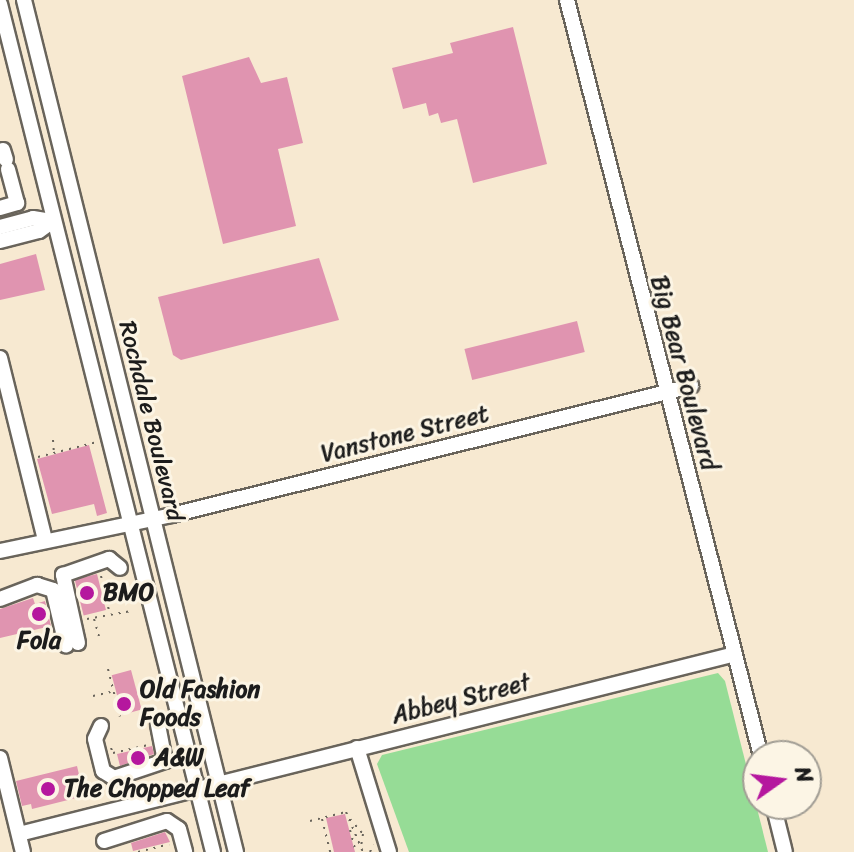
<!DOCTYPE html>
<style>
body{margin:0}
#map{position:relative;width:854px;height:852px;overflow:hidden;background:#f7e9d1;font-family:Sriracha,sans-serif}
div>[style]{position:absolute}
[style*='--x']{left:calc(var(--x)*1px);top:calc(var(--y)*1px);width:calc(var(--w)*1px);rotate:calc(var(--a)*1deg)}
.green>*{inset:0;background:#96dc96}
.building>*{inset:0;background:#e094b0;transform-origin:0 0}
.path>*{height:2px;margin-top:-1px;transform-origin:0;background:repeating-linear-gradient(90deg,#69645b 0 2px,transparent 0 8px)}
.roads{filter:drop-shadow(2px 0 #69645b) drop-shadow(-2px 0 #69645b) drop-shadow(0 2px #69645b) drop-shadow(0 -2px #69645b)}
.minor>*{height:14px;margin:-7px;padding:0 7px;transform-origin:7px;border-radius:7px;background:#fff}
.dots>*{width:22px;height:22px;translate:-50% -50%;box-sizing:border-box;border:4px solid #fcf5e5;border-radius:50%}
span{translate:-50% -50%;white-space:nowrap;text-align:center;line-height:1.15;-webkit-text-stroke:6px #fcf5e5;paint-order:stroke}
.street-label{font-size:24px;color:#1c1c1c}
.poi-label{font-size:24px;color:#1c1c1c;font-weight:700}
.left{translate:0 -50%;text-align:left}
.north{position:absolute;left:742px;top:740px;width:80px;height:80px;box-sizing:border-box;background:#fcf5e5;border:2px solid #a29e95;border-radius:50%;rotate:76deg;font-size:22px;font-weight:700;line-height:32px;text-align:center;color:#1c1c1c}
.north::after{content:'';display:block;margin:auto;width:28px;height:36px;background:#b5179e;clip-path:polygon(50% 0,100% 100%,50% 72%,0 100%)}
</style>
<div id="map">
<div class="green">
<i style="clip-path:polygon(718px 673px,725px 681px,768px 852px,409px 852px,377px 764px,382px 755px)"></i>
</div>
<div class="building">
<i style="clip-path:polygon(513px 27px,547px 164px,473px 183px,457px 119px,441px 123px,438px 113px,429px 116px,426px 103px,403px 109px,392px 68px,453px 53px,450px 43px)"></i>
<i style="clip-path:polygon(249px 57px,261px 83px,287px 77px,303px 143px,278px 149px,296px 226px,223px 244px,182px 76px)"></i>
<i style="clip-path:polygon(36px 254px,45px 290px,0 300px,0 264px)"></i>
<i style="clip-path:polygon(319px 258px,339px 320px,181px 360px,173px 355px,158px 297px)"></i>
<i style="left:577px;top:321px;width:32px;height:116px;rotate:76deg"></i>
<i style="clip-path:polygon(89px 445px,107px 513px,97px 516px,94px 504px,52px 514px,37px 459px)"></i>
<i style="left:97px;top:574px;width:37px;height:23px;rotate:76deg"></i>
<i style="clip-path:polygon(33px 598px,35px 604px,45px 601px,51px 626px,0 638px,0 609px)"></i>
<i style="left:131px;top:670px;width:41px;height:20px;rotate:75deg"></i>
<i style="clip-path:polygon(152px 746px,154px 754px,120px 766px,117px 754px)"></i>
<i style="clip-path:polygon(77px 766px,84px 796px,32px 809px,31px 804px,22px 806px,16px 781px)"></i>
<i style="clip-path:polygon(345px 814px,355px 852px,334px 852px,326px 818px)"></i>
<i style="clip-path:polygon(165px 832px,170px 842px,133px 851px,131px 843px)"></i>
</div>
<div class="path">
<i style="--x:53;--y:440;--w:13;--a:86"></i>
<i style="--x:38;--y:457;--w:61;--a:-14.3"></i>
<i style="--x:101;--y:576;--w:37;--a:77"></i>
<i style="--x:87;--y:619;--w:45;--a:-10.3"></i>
<i style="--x:94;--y:619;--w:19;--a:74"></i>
<i style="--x:108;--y:669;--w:49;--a:76"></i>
<i style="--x:93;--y:696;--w:18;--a:-13"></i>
<i style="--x:111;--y:748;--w:5;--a:68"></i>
<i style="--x:113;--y:753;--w:36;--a:-13"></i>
<i style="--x:322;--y:819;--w:34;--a:76"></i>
<i style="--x:350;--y:819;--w:20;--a:49"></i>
<i style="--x:363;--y:834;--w:13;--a:99"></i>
<i style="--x:310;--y:821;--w:37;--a:-14"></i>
<i style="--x:346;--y:812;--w:43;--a:67"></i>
<i style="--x:350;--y:830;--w:23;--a:75"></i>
<i style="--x:138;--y:852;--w:32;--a:-14"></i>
<i style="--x:370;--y:852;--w:8;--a:-67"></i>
</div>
<div class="roads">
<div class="minor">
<i style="--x:24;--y:0;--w:878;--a:76.03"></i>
<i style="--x:567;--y:0;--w:780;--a:75.61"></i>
<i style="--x:0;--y:4;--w:874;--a:75.9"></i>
<i style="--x:3;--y:150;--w:10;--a:73"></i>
<i style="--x:0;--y:208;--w:18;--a:-16"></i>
<i style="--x:17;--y:203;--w:35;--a:-105"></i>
<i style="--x:0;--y:227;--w:34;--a:-15"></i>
<i style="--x:33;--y:218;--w:20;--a:9"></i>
<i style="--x:0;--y:241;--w:40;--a:-14.4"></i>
<i style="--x:39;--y:231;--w:17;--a:-36"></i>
<i style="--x:0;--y:358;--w:187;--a:76.1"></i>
<i style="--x:0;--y:551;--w:176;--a:-11.8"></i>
<i style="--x:172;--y:515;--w:535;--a:-13.96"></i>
<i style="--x:0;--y:599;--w:40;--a:-21"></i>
<i style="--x:37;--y:585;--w:17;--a:17"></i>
<i style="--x:53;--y:590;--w:57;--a:76.7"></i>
<i style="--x:78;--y:643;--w:70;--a:-102.4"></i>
<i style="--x:63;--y:575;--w:49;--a:-19.2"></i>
<i style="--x:109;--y:559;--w:14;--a:39"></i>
<i style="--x:101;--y:726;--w:14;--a:115"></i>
<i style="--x:95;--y:739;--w:33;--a:76"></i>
<i style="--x:103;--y:771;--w:13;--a:32"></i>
<i style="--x:114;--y:778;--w:54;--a:-18.4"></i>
<i style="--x:165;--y:761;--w:38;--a:-101"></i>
<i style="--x:357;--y:748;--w:109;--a:72.9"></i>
<i style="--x:0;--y:758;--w:97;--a:76.3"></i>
<i style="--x:773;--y:804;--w:49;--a:76"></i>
<i style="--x:19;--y:834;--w:738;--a:-14.11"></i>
<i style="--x:104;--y:841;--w:66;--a:-17.6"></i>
<i style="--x:167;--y:821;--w:14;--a:34"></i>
<i style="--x:179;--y:829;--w:24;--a:75"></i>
</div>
</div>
<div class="dots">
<i style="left:87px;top:593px;background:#b5179e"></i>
<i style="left:39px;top:614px;background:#b5179e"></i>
<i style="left:124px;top:704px;background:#b5179e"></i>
<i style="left:138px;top:758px;background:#b5179e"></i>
<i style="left:48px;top:789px;background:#b5179e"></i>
</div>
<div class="street-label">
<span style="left:684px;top:373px;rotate:75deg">Big Bear Boulevard</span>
<span style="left:151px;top:421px;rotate:76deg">Rochdale Boulevard</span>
<span style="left:405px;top:434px;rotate:-14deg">Vanstone Street</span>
<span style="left:461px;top:699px;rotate:-14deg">Abbey Street</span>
</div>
<div class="poi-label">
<span class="left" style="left:103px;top:593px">BMO</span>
<span style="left:39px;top:641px">Fola</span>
<span class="left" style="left:140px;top:704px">Old Fashion<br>Foods</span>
<span class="left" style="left:154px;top:758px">A&amp;W</span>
<span class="left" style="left:64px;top:789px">The Chopped Leaf</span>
</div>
<div class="north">N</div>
</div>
